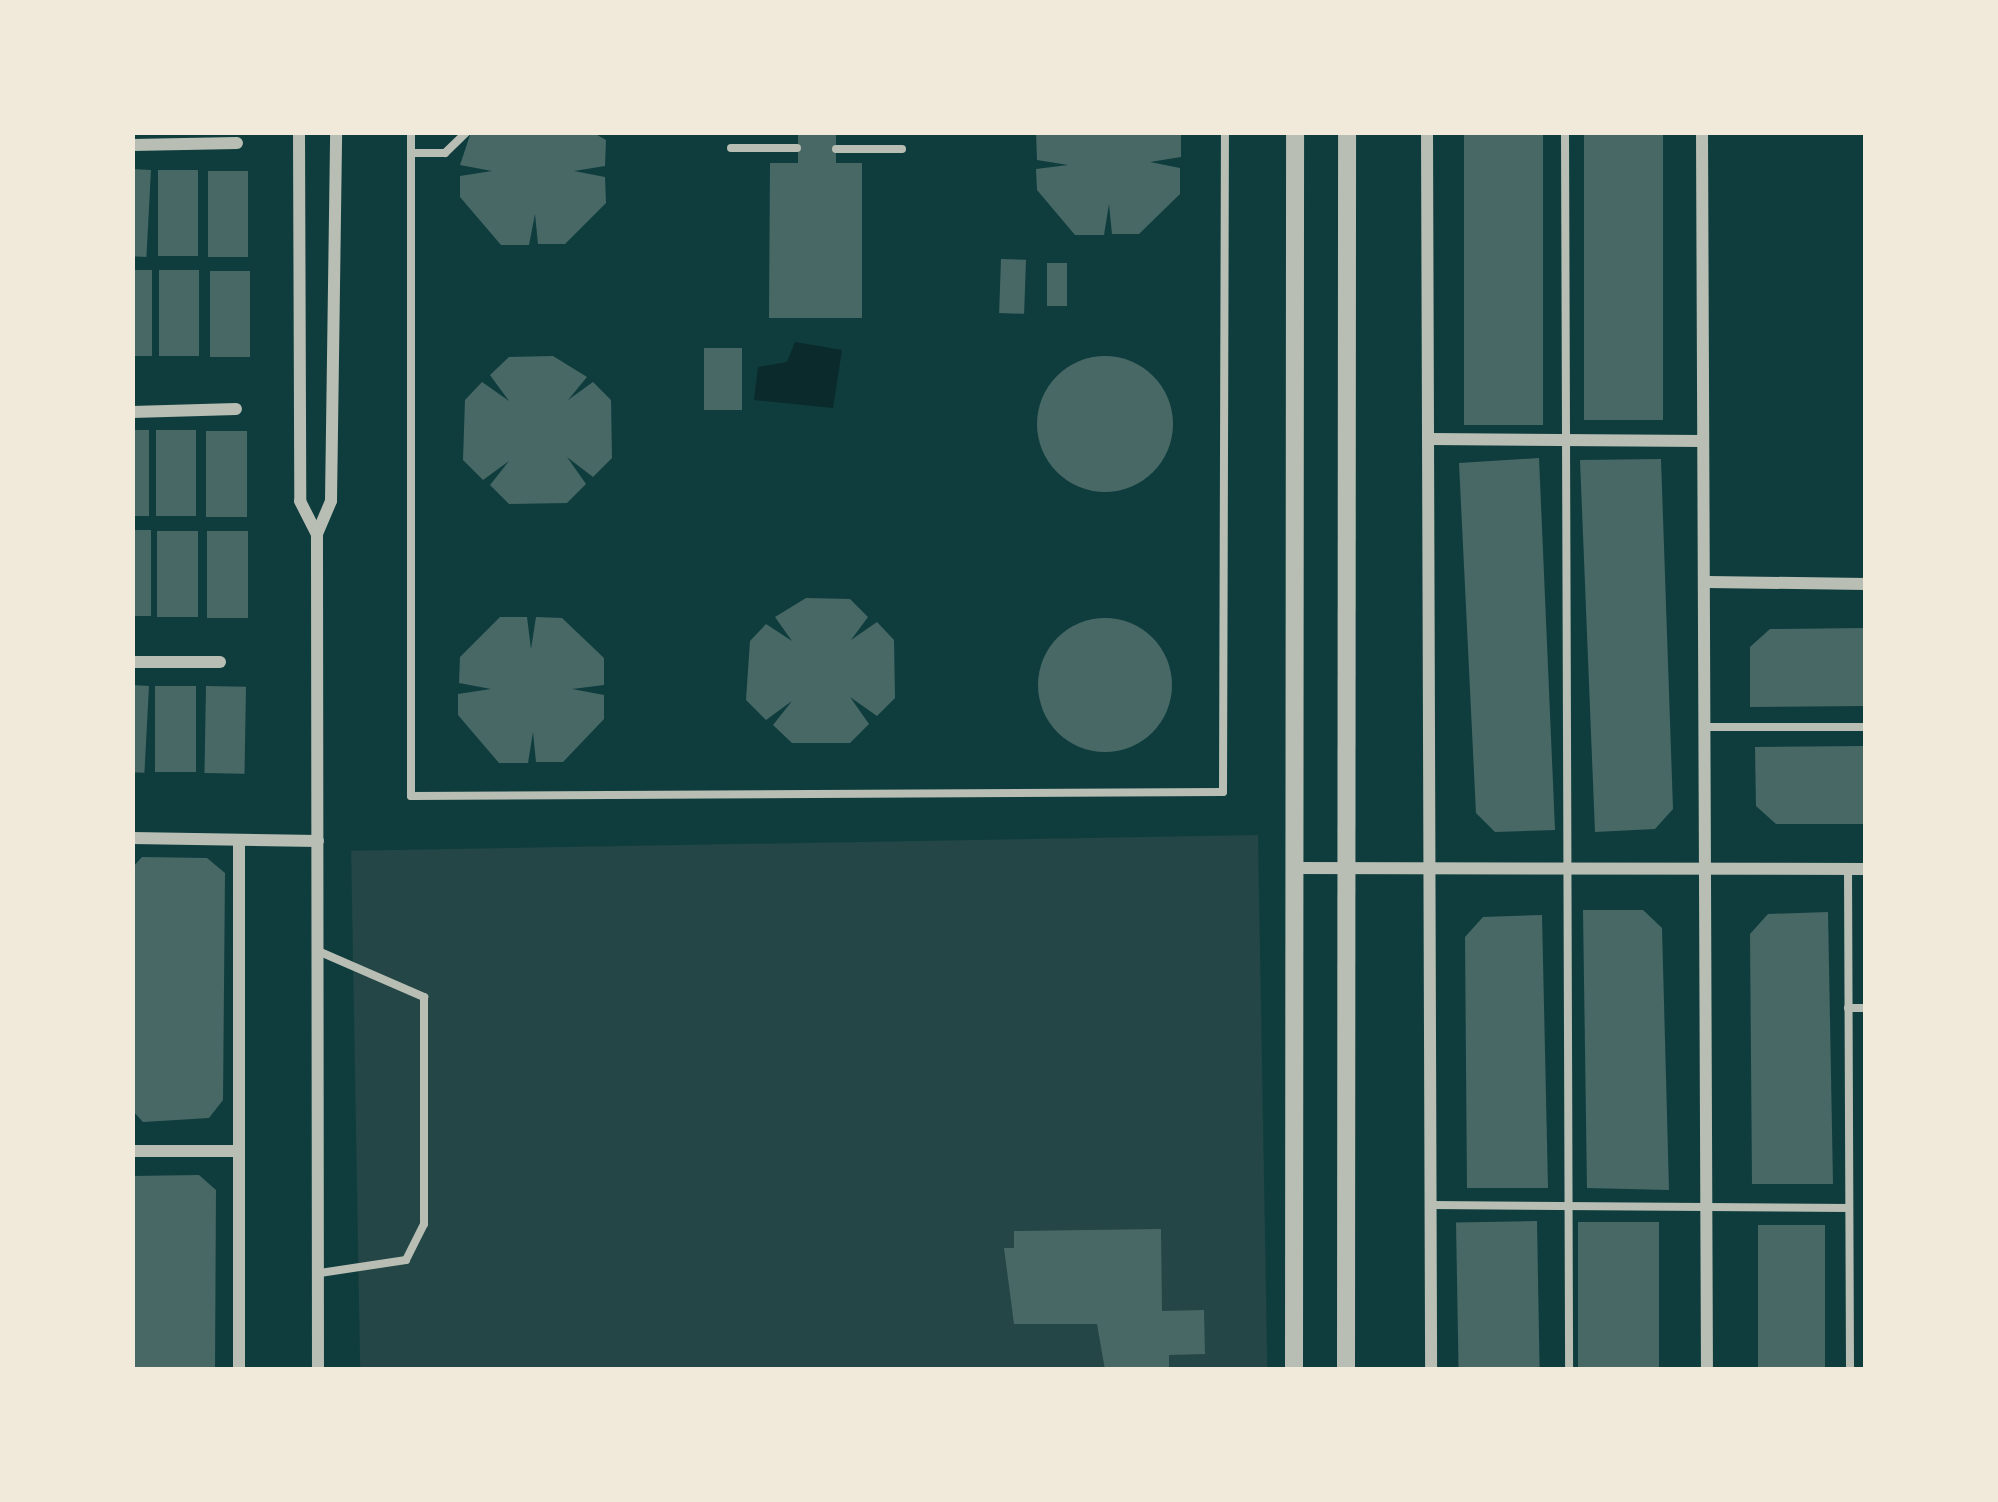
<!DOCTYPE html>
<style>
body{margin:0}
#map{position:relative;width:1998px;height:1502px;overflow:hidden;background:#0f3d3e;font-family:Figtree,sans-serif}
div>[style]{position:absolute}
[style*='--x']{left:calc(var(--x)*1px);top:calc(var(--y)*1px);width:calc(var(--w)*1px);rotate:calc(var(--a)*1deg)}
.green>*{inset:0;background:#244646;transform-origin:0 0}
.water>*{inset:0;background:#0a2a2b}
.building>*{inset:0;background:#486865;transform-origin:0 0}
.round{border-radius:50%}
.service>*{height:8px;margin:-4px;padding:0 4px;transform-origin:4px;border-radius:4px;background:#b8beb3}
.minor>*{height:12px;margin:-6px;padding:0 6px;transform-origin:6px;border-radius:6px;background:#b8beb3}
.tertiary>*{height:18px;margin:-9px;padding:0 9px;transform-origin:9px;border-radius:9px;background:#b8beb3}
span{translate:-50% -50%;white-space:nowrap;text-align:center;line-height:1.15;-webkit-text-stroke:9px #f1e9da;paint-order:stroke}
.frame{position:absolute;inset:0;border:135px solid #f1e9da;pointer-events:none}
</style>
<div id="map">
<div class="green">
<i style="left:1258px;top:835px;width:535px;height:907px;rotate:89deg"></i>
</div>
<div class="water">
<i style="clip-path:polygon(795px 342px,842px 350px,833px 408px,754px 400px,758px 367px,787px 362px)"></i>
</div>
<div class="building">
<i style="clip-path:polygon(471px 132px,592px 132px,606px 140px,605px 166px,574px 171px,605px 177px,606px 203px,565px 244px,538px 244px,535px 214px,529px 245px,501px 245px,460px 197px,460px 176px,492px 171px,460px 165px)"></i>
<i style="clip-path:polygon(798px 132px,836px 132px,836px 163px,862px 163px,862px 318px,769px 318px,770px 163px,798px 163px)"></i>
<i style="clip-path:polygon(1036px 132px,1181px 132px,1181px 157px,1150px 162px,1180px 168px,1180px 194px,1139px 234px,1112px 234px,1109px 204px,1104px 235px,1075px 235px,1037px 190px,1036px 169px,1068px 165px,1037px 160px)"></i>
<i style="left:1464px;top:132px;width:79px;height:293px"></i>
<i style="left:1584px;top:132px;width:79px;height:288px"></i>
<i style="left:132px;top:169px;width:19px;height:87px;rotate:3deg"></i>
<i style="left:158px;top:170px;width:40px;height:86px"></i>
<i style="left:208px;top:171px;width:40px;height:86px"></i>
<i style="left:1001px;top:259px;width:25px;height:54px;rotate:2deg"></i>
<i style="left:1047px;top:263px;width:20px;height:43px"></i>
<i style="left:132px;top:270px;width:20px;height:86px"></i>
<i style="left:159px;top:270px;width:40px;height:86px"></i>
<i style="left:210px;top:271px;width:40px;height:86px"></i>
<i style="left:704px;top:348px;width:38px;height:62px"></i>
<i style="clip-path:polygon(553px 356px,587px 377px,568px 400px,593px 382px,611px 400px,612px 458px,593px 477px,567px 457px,586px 484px,567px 503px,509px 504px,490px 485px,509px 461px,483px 480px,463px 460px,465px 400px,482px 382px,509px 401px,490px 375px,509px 357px)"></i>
<i class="round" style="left:1037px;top:356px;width:136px;height:136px"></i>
<i style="left:132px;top:430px;width:17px;height:86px"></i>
<i style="left:156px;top:430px;width:40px;height:86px"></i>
<i style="left:206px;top:431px;width:41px;height:86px"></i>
<i style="clip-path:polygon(1539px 458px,1555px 830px,1495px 832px,1476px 813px,1459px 463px)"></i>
<i style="clip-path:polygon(1661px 459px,1673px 809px,1655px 829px,1595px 832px,1580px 460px)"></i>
<i style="left:132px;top:530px;width:19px;height:86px"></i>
<i style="left:157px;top:531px;width:41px;height:86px"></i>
<i style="left:207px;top:531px;width:41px;height:87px"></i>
<i style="clip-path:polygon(806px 598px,850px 599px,868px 617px,851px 640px,877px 622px,894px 640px,895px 698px,877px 716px,850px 697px,869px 724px,850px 743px,792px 743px,773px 725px,792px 701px,766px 720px,746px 700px,750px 641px,766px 624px,792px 641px,775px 617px)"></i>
<i style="clip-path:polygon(500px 617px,527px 617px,531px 649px,536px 617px,562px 618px,604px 658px,604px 685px,572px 689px,604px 695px,604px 719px,563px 762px,536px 762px,533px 732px,528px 763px,499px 763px,458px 715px,458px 694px,491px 689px,459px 683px,460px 657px)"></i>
<i class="round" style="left:1038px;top:618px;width:134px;height:134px"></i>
<i style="clip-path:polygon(1866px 628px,1866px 706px,1750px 707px,1750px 647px,1770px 629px)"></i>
<i style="left:132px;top:685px;width:17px;height:87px;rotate:3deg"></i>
<i style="left:155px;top:686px;width:41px;height:86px"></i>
<i style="left:206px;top:686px;width:40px;height:87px;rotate:1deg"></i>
<i style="clip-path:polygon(1866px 746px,1866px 824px,1776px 824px,1756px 806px,1755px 747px)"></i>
<i style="clip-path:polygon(142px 857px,207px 858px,225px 873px,223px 1100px,209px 1118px,143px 1122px,132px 1110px,132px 868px)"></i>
<i style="clip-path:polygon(1583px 910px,1643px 910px,1662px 928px,1669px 1190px,1587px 1188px)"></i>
<i style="clip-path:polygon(1828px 912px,1833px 1184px,1752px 1184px,1750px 934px,1768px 914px)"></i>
<i style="clip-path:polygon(1542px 915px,1548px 1188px,1467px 1188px,1465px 937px,1483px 917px)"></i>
<i style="clip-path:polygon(199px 1175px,216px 1190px,215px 1370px,132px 1370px,132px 1176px)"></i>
<i style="left:1537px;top:1221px;width:149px;height:81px;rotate:89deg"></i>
<i style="left:1659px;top:1222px;width:148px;height:81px;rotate:90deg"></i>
<i style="left:1758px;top:1225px;width:67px;height:145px"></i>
<i style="clip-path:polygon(1161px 1229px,1162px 1311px,1204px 1310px,1205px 1354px,1169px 1355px,1169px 1370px,1105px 1370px,1097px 1324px,1014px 1324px,1004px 1248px,1014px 1248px,1014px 1231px)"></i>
</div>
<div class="service">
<i style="--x:411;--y:132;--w:664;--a:90"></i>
<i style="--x:411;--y:796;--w:812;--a:-0.28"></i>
<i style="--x:1223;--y:792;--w:660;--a:-89.83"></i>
<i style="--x:1565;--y:132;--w:1238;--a:89.81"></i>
<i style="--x:731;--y:148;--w:66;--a:0"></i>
<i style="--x:836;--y:149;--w:66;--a:0"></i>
<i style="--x:411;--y:153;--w:34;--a:0"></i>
<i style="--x:445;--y:153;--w:30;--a:-44"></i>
<i style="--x:1707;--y:727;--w:159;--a:0"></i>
<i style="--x:1848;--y:869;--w:501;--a:89.77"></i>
<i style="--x:318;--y:951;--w:116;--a:23.5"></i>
<i style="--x:424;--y:997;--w:227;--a:90"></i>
<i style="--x:424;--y:1224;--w:40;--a:116.6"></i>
<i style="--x:406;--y:1260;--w:87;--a:171.4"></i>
<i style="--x:1848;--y:1008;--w:18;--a:0"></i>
<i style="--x:1431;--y:1205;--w:418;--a:0.4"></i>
</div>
<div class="minor">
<i style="--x:299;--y:132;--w:369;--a:89.8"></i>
<i style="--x:300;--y:501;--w:37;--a:63"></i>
<i style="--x:1427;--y:132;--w:1238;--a:89.81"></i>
<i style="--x:1702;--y:132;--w:1238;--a:89.77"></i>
<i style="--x:132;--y:145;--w:105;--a:-1.1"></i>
<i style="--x:132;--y:412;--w:104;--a:-1.7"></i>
<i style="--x:1431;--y:439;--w:272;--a:0.4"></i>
<i style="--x:1708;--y:582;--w:158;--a:0.7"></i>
<i style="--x:132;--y:662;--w:88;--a:0"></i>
<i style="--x:132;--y:838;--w:186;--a:0.9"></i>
<i style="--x:239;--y:840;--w:530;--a:90"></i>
<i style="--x:1294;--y:868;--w:572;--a:0.1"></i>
<i style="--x:132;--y:1151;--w:107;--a:0"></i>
<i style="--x:318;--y:1370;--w:836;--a:-90.07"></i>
<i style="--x:317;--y:534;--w:36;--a:-67"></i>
<i style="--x:331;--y:501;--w:369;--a:-89.2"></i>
</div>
<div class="tertiary">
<i style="--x:1294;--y:1370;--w:1238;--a:-89.95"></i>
<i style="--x:1346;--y:1370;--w:1238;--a:-89.95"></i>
</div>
<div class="frame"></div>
</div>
